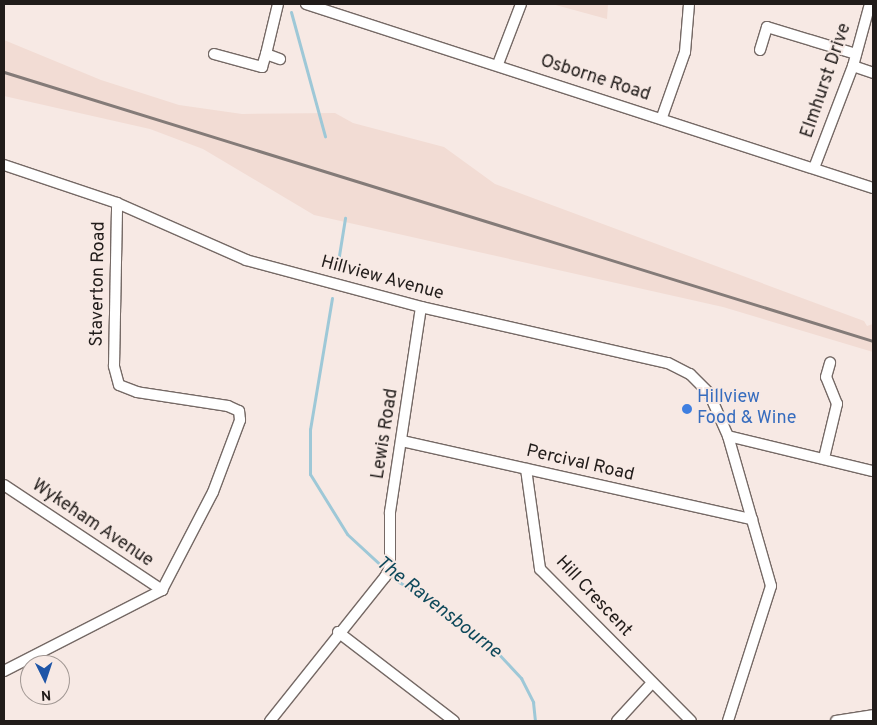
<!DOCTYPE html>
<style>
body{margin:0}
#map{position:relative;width:877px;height:725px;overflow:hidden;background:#f7e9e4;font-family:Overpass,sans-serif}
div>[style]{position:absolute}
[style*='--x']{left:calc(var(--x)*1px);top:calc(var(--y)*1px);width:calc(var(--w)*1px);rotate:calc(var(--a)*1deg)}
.built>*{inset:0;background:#f2dcd4}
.stream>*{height:3px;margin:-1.5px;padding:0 1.5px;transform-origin:1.5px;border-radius:1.5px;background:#9ec8d7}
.roads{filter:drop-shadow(1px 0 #756965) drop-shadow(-1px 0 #756965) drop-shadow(0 1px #756965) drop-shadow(0 -1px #756965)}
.street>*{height:10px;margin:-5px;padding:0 5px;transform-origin:5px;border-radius:5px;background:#fff}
.rail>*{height:3px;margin:-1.5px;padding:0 1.5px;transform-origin:1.5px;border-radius:1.5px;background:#847b78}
.dots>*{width:14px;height:14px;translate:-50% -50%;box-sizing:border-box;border:2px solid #f7e9e4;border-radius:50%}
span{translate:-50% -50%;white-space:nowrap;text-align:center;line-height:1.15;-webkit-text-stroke:4px #f7e9e4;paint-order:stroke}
.street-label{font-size:18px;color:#211c1a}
.shop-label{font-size:18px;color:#366cbe}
.left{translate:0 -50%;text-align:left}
.water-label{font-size:19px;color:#0e485a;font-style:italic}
.frame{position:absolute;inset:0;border:5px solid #211c1a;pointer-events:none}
.north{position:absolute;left:20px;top:655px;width:50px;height:50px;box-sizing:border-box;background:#f7e9e4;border:1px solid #a19793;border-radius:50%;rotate:176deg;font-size:14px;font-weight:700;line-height:20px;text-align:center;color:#211c1a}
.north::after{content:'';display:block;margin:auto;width:18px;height:22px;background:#1e55a7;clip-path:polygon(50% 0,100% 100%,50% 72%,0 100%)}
</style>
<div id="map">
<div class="built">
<i style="clip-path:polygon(552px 4px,608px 4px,607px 19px)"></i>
<i style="clip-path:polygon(4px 40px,101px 80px,179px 105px,242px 114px,335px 113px,353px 123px,444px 147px,495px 184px,864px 321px,867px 326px,873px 324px,873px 352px,723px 307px,314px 215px,203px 149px,150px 129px,4px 96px)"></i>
</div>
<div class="stream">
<i style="--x:291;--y:12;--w:129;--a:74.7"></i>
<i style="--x:337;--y:268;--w:51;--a:-80.9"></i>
<i style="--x:332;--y:298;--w:133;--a:99.5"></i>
<i style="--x:310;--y:429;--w:45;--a:90"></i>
<i style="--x:310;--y:474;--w:70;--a:58.3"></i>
<i style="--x:347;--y:534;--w:71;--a:42.7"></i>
<i style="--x:399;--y:582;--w:56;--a:31.1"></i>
<i style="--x:447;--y:611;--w:60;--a:39"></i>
<i style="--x:494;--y:649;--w:40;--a:47"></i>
<i style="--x:521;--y:678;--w:27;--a:63"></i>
<i style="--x:533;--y:702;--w:19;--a:84"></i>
</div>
<div class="roads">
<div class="street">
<i style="--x:306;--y:4;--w:596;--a:17.98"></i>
<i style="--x:760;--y:50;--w:24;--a:-73"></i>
<i style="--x:767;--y:27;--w:93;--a:16.9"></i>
<i style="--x:214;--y:54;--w:50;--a:15.2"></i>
<i style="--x:262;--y:67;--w:14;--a:-73"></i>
<i style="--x:266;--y:54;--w:15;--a:20"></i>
<i style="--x:266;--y:54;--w:51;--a:-76.5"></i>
<i style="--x:498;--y:64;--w:64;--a:-69"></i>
<i style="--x:853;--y:66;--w:21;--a:19"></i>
<i style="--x:662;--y:117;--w:69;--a:-70.5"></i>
<i style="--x:685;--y:52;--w:48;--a:-85.2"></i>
<i style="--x:4;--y:165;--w:119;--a:18.6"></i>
<i style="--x:117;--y:203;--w:141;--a:23.8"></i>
<i style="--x:246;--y:260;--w:181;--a:15"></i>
<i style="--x:421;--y:307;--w:253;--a:12.8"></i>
<i style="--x:668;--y:363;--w:25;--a:27"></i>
<i style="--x:690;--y:374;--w:27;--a:45"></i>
<i style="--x:709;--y:393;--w:47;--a:66.2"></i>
<i style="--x:728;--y:436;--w:156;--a:74"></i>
<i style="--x:771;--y:586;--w:142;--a:107.7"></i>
<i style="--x:814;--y:168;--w:109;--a:-69.1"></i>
<i style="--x:853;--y:66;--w:64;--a:-74.7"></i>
<i style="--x:728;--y:436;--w:149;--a:13.6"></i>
<i style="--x:402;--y:441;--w:359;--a:12.6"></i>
<i style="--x:824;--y:458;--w:56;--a:-76.5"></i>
<i style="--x:837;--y:404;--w:29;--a:-112"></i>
<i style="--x:826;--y:377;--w:15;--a:-74"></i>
<i style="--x:526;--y:469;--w:101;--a:82"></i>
<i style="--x:540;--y:569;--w:214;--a:45.2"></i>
<i style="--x:4;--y:485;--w:190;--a:33.6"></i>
<i style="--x:338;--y:632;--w:146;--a:37.5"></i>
<i style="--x:4;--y:671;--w:178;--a:-27.1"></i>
<i style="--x:162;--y:590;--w:110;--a:-62.5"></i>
<i style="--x:213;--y:492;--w:77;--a:-69.4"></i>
<i style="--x:240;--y:420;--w:9;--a:-96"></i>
<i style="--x:239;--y:411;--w:12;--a:-156"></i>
<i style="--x:228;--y:406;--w:92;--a:-171.3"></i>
<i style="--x:137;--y:392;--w:19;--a:-159"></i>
<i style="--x:119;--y:385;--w:20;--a:-105"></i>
<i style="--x:114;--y:366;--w:163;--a:-88.9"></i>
<i style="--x:270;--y:721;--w:184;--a:-51.4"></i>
<i style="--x:385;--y:577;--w:11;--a:-63"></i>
<i style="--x:390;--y:567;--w:55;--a:-90"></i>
<i style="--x:390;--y:512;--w:207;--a:-81.4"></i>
<i style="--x:617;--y:721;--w:52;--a:-47.4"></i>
<i style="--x:836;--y:721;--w:37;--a:-9"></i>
</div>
</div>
<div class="rail">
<i style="--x:4;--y:72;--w:910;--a:17.2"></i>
</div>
<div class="dots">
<i style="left:687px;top:409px;background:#3f7fe0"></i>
</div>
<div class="street-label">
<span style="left:595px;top:79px;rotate:18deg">Osborne Road</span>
<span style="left:827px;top:81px;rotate:-71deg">Elmhurst Drive</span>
<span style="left:382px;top:279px;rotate:15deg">Hillview Avenue</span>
<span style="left:99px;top:284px;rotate:-89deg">Staverton Road</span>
<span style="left:386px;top:434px;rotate:-81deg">Lewis Road</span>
<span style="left:580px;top:464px;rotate:13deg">Percival Road</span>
<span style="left:92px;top:524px;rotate:34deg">Wykeham Avenue</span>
<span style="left:593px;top:597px;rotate:47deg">Hill Crescent</span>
</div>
<div class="shop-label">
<span class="left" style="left:697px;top:409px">Hillview<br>Food &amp; Wine</span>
</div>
<div class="water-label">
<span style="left:438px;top:608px;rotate:38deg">The Ravensbourne</span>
</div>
<div class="frame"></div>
<div class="north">N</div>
</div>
